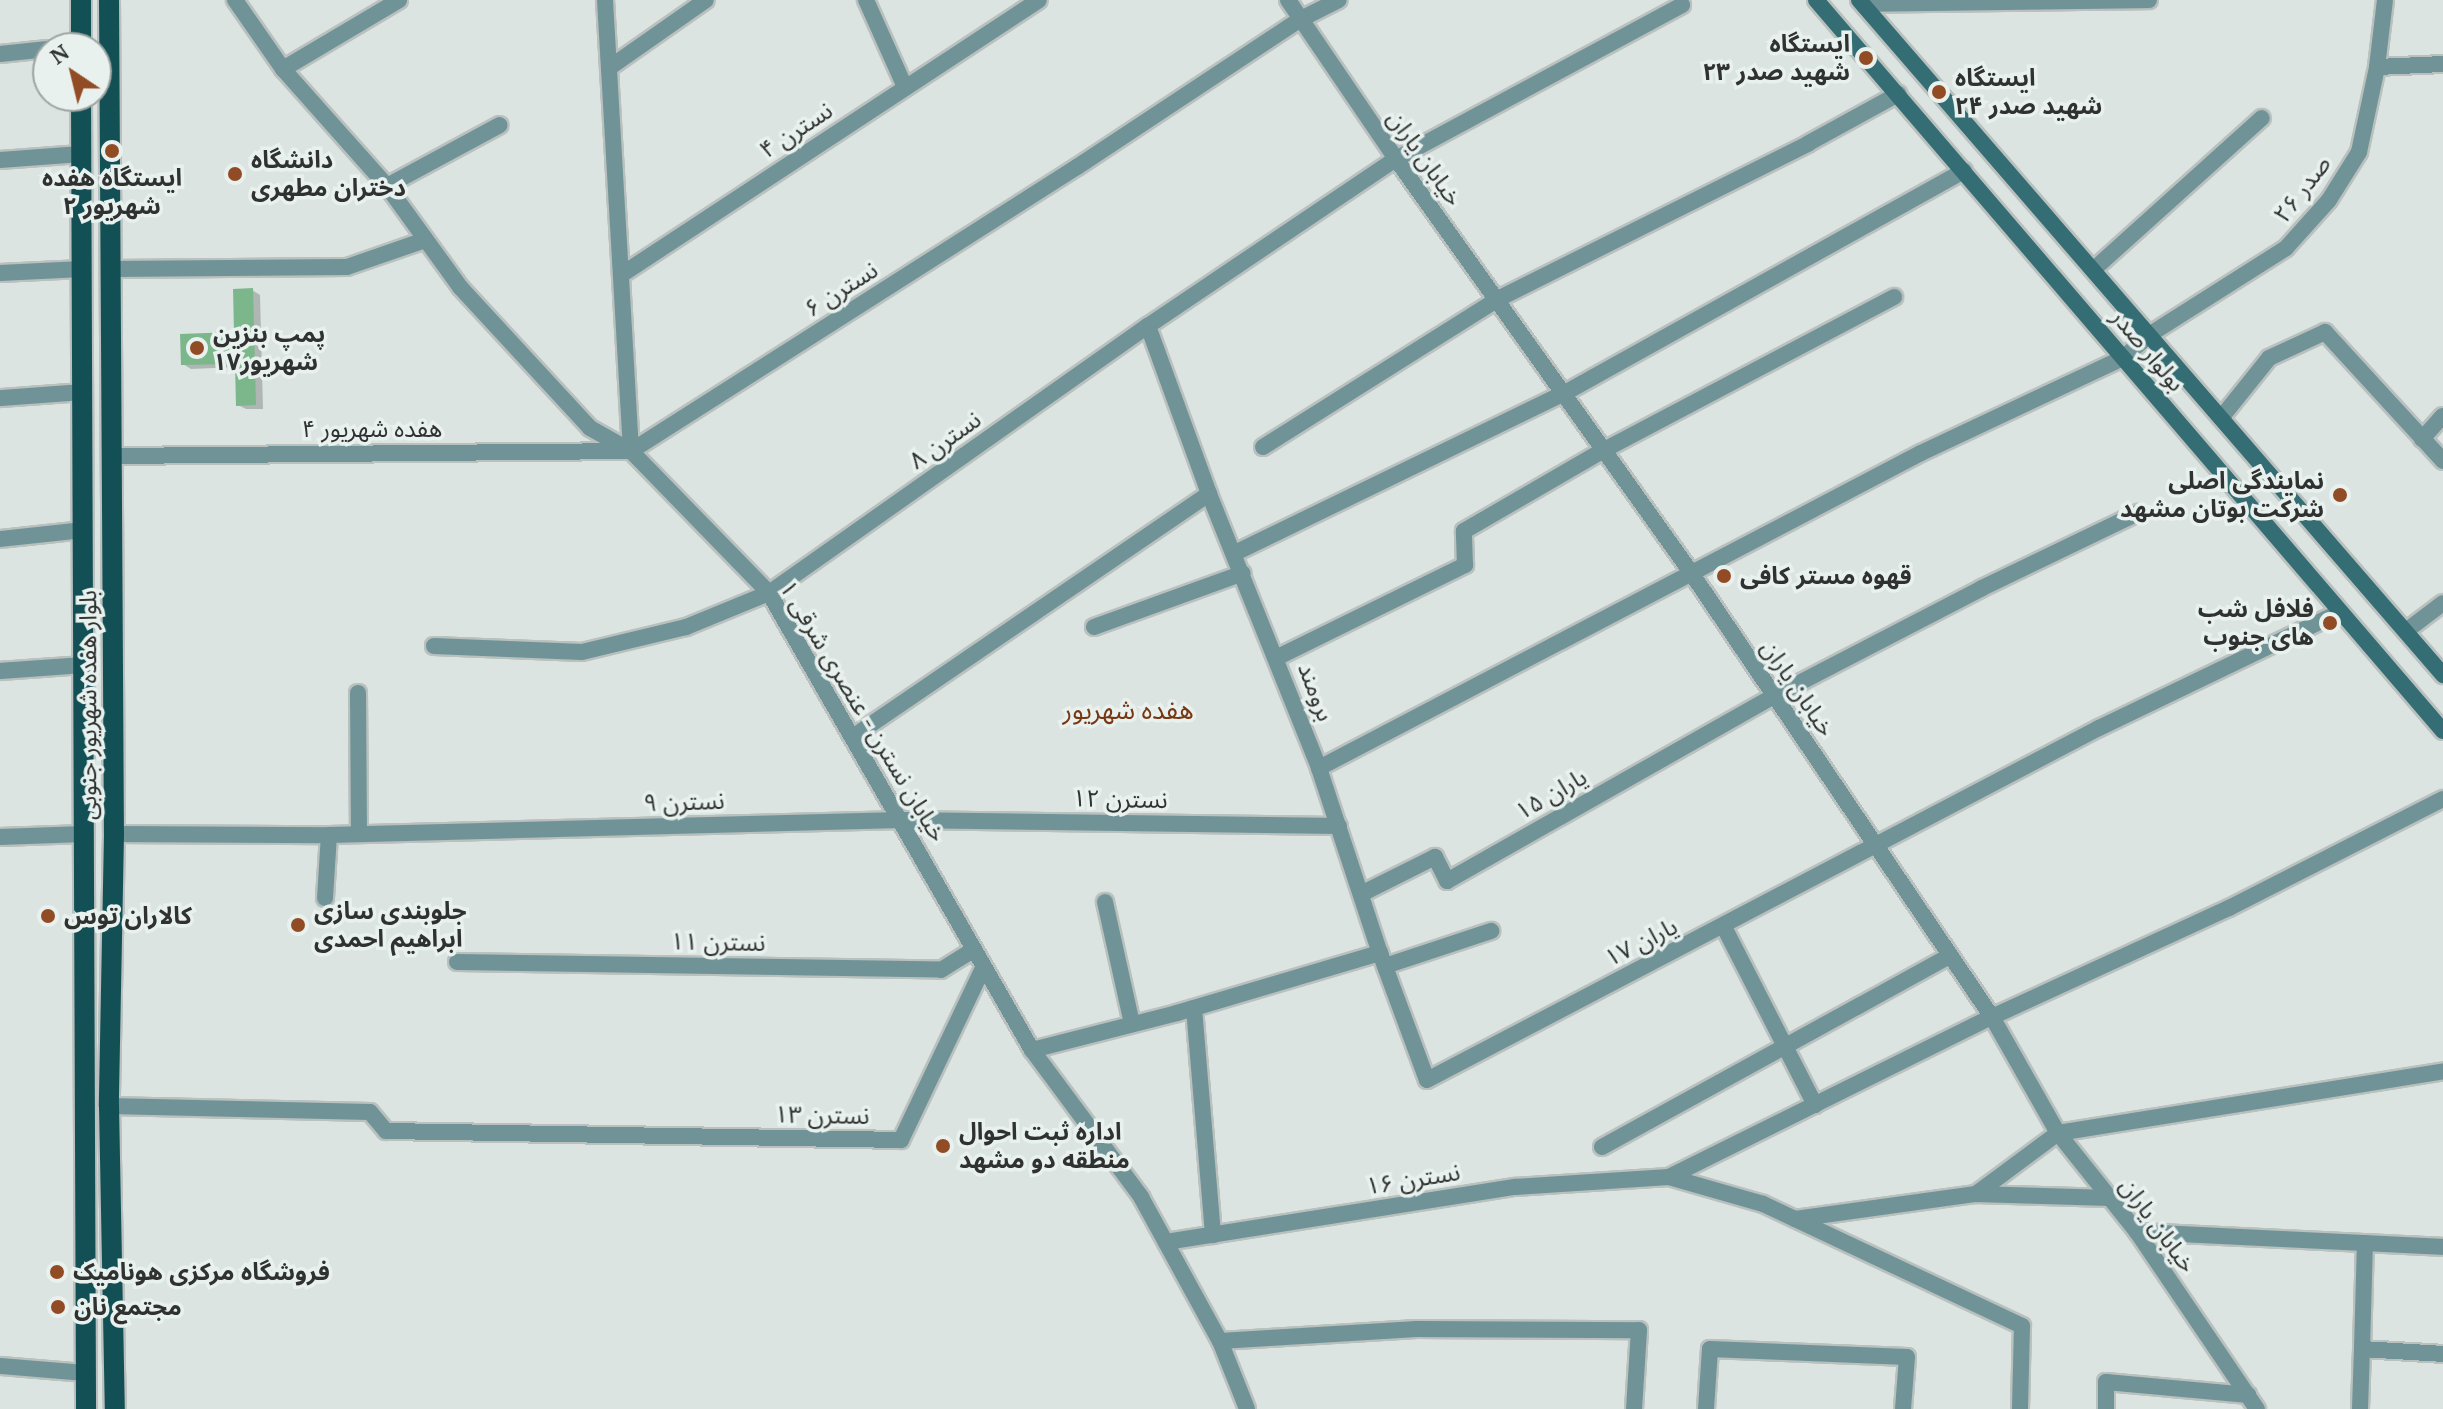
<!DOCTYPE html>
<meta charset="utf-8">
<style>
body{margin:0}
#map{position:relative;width:2443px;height:1409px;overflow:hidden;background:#dbe4e1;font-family:"PT Serif","Noto Sans Arabic",serif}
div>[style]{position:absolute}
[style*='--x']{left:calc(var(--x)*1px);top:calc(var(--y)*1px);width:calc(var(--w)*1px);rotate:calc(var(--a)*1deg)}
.shadow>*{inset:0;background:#0003}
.building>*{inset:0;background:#7cb78b}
.roads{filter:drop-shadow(2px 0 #b9c0be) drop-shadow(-2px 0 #b9c0be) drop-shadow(0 2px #b9c0be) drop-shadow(0 -2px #b9c0be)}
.minor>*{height:16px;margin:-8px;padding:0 8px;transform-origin:8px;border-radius:8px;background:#6f9397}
.tertiary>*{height:16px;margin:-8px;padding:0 8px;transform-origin:8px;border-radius:8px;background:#6f9397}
.secondary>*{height:16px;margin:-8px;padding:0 8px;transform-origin:8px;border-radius:8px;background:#346d73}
.primary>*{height:20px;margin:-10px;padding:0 10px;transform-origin:10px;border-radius:10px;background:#125056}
.dots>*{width:22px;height:22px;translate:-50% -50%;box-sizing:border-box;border:4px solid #e8f1ee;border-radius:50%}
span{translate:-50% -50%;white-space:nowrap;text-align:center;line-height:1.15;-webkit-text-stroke:7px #e8f1ee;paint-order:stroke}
.poi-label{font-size:24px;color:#2f3231;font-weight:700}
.right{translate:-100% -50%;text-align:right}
.left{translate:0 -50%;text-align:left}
.street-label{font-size:24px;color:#2f3231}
.neighbourhood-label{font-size:26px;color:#763712}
.north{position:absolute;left:32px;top:32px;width:80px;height:80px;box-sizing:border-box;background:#e8f1ee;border:2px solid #9ea5a2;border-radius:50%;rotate:325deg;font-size:22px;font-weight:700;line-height:32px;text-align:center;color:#2f3231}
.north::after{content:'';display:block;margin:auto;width:28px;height:36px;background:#924c25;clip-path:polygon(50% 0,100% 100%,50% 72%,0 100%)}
</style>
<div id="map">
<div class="shadow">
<i style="clip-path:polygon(252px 290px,260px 295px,263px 409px,246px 409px,238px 405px,237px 367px,191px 369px,183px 364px,236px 334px)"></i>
</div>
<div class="building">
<i style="clip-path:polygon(253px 288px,256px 405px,236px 406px,235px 364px,181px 365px,180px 334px,234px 332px,233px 289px)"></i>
</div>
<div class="roads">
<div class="minor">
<i style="--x:235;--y:0;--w:84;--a:55.2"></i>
<i style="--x:283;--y:69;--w:157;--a:48.4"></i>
<i style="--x:387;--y:186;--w:125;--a:54.1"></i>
<i style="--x:460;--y:287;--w:192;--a:47.3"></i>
<i style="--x:590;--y:428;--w:47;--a:29.3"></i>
<i style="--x:866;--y:0;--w:95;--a:65.9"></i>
<i style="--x:1863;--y:4;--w:286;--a:-0.8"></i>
<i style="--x:0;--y:54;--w:48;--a:-5.9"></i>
<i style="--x:2377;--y:67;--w:66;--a:-2.6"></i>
<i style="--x:609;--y:68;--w:118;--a:-35"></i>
<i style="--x:283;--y:69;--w:135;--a:-30.7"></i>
<i style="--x:0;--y:160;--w:81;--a:-4.2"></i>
<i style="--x:387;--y:186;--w:128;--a:-28.4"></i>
<i style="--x:112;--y:269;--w:235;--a:-0.5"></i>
<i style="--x:347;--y:267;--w:83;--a:-19.1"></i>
<i style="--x:2093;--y:270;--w:227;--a:-42"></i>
<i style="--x:0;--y:273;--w:82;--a:-2.8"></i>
<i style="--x:621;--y:275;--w:500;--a:-33.34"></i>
<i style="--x:1148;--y:326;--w:179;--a:70"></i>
<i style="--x:1209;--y:494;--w:295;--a:68.1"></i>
<i style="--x:1319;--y:768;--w:195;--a:71.8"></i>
<i style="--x:1380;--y:953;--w:135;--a:69.7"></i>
<i style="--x:1427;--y:1080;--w:759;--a:-27.65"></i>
<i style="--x:2099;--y:728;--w:267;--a:-25.7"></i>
<i style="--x:0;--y:398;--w:82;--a:-4.2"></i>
<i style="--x:2221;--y:418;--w:77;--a:-51.3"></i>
<i style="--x:2269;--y:358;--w:62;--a:-24.9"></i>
<i style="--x:2325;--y:332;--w:175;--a:47.5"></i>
<i style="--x:2422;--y:439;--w:31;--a:-48"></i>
<i style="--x:1263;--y:447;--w:275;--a:-32.2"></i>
<i style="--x:1496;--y:300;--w:350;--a:-26.6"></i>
<i style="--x:1809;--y:143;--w:102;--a:-28.8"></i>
<i style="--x:631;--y:451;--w:529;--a:-32.49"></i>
<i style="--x:1077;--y:167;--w:268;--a:-33.5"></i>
<i style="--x:1301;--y:19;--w:42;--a:-26.6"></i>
<i style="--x:113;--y:456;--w:517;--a:-0.55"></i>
<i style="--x:0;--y:539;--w:83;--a:-6.2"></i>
<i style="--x:1235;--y:553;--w:365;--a:-25.9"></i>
<i style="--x:1563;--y:394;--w:459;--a:-29.1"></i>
<i style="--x:1094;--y:627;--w:158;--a:-19.9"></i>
<i style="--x:2406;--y:631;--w:46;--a:-37.1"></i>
<i style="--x:434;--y:646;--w:148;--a:2.3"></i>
<i style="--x:582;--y:652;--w:107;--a:-13.5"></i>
<i style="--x:686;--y:627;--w:90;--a:-22.3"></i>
<i style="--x:769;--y:593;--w:464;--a:-35.2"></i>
<i style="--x:1148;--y:326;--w:299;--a:-34"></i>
<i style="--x:1396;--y:159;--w:325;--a:-28.3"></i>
<i style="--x:1276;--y:658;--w:211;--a:-26.2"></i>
<i style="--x:1465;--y:565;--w:34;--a:-92"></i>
<i style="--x:1464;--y:531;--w:162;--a:-30.1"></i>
<i style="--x:1604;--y:450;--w:328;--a:-27.8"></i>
<i style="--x:0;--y:671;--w:83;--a:-4.1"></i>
<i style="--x:358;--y:693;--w:140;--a:89.6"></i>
<i style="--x:854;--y:736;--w:430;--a:-34.3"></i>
<i style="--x:1319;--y:768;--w:679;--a:-27.62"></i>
<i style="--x:1921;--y:453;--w:223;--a:-25.2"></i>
<i style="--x:2123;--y:358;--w:35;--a:-41"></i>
<i style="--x:2149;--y:335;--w:162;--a:-32.4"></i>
<i style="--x:2286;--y:248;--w:64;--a:-48.1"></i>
<i style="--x:2329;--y:200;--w:57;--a:-58"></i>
<i style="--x:2359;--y:152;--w:87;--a:-78"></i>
<i style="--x:2377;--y:67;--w:67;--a:-83.2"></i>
<i style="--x:114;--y:834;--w:215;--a:0.3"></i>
<i style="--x:329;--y:835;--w:572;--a:-1.5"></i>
<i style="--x:901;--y:820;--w:438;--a:0.8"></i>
<i style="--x:0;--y:837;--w:84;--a:-2"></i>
<i style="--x:1361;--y:894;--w:83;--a:-26.6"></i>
<i style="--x:1435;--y:857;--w:27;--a:63"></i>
<i style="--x:1447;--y:881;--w:376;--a:-29.5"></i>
<i style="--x:1774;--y:696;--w:234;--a:-27.4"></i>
<i style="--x:1982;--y:588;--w:173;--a:-25.7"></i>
<i style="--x:325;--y:898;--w:63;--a:-86.4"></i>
<i style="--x:1105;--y:902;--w:125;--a:77.5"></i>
<i style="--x:1724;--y:927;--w:200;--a:62.9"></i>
<i style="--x:457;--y:962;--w:484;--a:0.9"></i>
<i style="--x:941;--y:970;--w:38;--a:-32"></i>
<i style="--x:1385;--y:966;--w:112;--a:-18.3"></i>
<i style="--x:1194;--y:1008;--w:228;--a:85.2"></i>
<i style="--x:1032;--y:1050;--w:150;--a:-14.3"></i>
<i style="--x:1177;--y:1013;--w:212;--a:-16.5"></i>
<i style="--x:109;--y:1106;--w:261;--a:1.3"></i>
<i style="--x:370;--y:1112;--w:25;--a:50"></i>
<i style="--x:386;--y:1131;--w:515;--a:1"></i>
<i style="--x:901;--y:1140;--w:191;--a:-64.5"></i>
<i style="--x:1602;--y:1147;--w:397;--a:-28.8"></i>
<i style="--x:1669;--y:1177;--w:360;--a:-26.4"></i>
<i style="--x:1992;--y:1017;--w:261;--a:-24.7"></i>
<i style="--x:2229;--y:908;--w:240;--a:-27"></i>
<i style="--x:1976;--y:1194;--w:134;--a:1.7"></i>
<i style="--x:1795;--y:1219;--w:183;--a:-7.9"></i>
<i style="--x:1976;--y:1194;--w:102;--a:-36.6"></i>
<i style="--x:2058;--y:1133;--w:390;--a:-9.1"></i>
<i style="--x:2137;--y:1232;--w:306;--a:2.8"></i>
<i style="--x:1166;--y:1242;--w:353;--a:-9"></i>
<i style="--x:1515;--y:1187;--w:154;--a:-3.7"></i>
<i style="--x:1669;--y:1177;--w:98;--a:16"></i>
<i style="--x:1763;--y:1204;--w:286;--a:25.2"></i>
<i style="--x:2022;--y:1326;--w:83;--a:91.4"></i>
<i style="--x:1220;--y:1341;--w:197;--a:-3.5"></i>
<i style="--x:1417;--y:1329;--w:222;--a:0.3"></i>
<i style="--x:1639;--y:1330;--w:79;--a:93.6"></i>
<i style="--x:2362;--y:1349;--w:106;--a:-88.4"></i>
<i style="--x:0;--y:1366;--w:86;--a:4.7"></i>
<i style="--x:1706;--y:1409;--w:60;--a:-86.2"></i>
<i style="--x:1710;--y:1349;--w:197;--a:2.3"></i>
<i style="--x:1907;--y:1357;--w:52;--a:94.4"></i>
<i style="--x:2106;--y:1409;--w:27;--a:-90"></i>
<i style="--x:2106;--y:1382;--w:143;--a:5.2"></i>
<i style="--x:2360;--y:1409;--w:60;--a:-88.1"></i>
<i style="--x:2362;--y:1349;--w:81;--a:3.5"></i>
</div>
<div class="tertiary">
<i style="--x:605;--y:0;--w:452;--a:86.7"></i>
<i style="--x:631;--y:451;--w:198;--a:45.8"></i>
<i style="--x:769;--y:593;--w:527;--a:60.08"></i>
<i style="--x:1032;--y:1050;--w:183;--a:53.4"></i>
<i style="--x:1141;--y:1197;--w:164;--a:61.3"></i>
<i style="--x:1220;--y:1341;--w:73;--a:68.3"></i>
<i style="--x:1288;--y:0;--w:192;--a:55.8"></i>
<i style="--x:1396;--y:159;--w:506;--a:54.49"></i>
<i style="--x:1690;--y:571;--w:539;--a:55.9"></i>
<i style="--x:1992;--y:1017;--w:133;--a:60.4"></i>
<i style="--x:2058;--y:1133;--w:127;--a:51.4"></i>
<i style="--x:2137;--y:1232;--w:214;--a:55.9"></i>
</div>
<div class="secondary">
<i style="--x:1816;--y:0;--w:963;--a:49.38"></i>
<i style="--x:1859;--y:0;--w:893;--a:49.13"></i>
</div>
<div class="primary">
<i style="--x:81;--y:0;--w:48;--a:90"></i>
<i style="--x:109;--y:0;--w:834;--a:89.66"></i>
<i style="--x:114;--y:834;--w:272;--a:91.1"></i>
<i style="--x:109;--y:1106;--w:303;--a:88.9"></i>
<i style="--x:81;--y:96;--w:1313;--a:89.78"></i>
</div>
</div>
<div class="dots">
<i style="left:1866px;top:58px;background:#924c25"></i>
<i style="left:1939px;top:92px;background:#924c25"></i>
<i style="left:112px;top:151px;background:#924c25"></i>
<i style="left:235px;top:174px;background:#924c25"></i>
<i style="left:197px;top:348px;background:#924c25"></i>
<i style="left:2340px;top:495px;background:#924c25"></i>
<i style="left:1724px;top:576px;background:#924c25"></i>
<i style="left:2330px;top:623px;background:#924c25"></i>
<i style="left:48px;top:916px;background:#924c25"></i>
<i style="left:298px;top:925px;background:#924c25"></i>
<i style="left:943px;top:1146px;background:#924c25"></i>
<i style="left:57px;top:1272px;background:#924c25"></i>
<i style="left:58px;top:1307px;background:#924c25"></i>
</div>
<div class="poi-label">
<span class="right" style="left:1850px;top:58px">ایستگاه<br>شهید صدر ۲۳</span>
<span class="left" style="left:1955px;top:92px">ایستگاه<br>شهید صدر ۲۴</span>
<span class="left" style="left:251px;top:174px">دانشگاه<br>دختران مطهری</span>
<span style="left:112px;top:192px">ایستگاه هفده<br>شهریور ۲</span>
<span class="left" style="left:213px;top:348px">پمپ بنزین<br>۱۷شهریور</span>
<span class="right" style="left:2324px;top:495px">نمایندگی اصلی<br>شرکت بوتان مشهد</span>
<span class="left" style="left:1740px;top:576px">قهوه مستر کافی</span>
<span class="right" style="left:2314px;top:623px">فلافل شب<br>های جنوب</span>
<span class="left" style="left:314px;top:925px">جلوبندی سازی<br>ابراهیم احمدی</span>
<span class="left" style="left:64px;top:916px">كالاران توس</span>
<span class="left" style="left:959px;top:1146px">اداره ثبت احوال<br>منطقه دو مشهد</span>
<span class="left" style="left:73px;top:1272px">فروشگاه مركزی هوناميک</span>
<span class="left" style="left:74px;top:1307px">مجتمع نان</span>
</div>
<div class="street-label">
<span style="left:796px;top:130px;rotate:-33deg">نسترن ۴</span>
<span style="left:1425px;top:158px;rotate:55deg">خیابان یاران</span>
<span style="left:2302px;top:189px;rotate:-52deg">صدر ۲۶</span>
<span style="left:841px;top:289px;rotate:-32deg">نسترن ۶</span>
<span style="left:2148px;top:350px;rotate:50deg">بولوار صدر</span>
<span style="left:372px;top:429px">هفده شهریور ۴</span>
<span style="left:945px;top:440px;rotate:-35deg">نسترن ۸</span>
<span style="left:1798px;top:688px;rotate:56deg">خیابان یاران</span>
<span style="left:1316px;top:692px;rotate:69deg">برومند</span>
<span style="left:88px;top:705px;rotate:-90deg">بلوار هفده شهریور جنوبی</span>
<span style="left:863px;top:711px;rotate:59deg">خیابان نسترن - عنصری شرقی ۱</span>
<span style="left:1551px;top:794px;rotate:-30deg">یاران ۱۵</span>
<span style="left:1120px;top:799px;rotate:1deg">نسترن ۱۲</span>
<span style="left:684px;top:802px;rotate:-2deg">نسترن ۹</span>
<span style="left:718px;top:942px;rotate:1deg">نسترن ۱۱</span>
<span style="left:1641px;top:942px;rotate:-27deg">یاران ۱۷</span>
<span style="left:822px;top:1115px;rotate:1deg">نسترن ۱۳</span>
<span style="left:1413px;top:1179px;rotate:-9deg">نسترن ۱۶</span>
<span style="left:2158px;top:1225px;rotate:54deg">خیابان یاران</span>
</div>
<div class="neighbourhood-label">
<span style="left:1128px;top:710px">هفده شهریور</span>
</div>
<div class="north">N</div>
</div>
